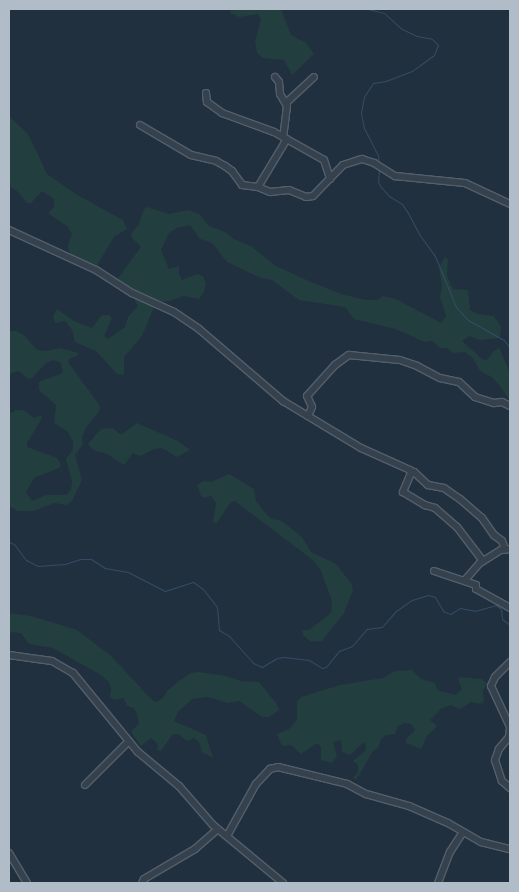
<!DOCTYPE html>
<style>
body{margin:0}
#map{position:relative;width:519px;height:892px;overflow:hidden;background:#21303e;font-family:"Varela Round",sans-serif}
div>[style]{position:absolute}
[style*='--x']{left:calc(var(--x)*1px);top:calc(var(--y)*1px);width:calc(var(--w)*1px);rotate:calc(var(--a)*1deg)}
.green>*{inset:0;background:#233e3f}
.stream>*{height:1px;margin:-0.5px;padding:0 0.5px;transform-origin:0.5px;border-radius:0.5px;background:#344d66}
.roads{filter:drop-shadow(1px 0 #535f6b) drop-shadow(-1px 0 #535f6b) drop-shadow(0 1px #535f6b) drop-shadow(0 -1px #535f6b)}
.minor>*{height:6px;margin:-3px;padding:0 3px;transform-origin:3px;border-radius:3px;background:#35424e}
span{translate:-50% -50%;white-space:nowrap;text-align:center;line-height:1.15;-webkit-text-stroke:4.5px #1a2732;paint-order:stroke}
.frame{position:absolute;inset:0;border:10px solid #b1bcc9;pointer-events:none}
</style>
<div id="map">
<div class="green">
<i style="clip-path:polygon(231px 9px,281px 9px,291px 35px,306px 43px,314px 54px,292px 75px,284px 60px,263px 58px,257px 53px,255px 42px,261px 19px,258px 14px,239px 17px,230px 13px)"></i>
<i style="clip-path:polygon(9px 116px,28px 134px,47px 174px,79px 196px,123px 220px,127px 229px,114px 237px,96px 267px,73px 257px,69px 252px,68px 245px,72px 234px,68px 227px,48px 213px,54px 207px,54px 199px,42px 191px,31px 203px,27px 203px,17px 191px,9px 186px)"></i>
<i style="clip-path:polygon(147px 207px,169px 214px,188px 210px,199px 214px,209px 226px,225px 232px,234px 239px,251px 246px,276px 266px,311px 282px,341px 294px,366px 300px,378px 300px,383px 296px,396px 299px,441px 323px,446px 316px,440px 297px,442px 286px,439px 267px,445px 257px,448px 259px,447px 276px,453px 289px,468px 290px,470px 310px,478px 314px,494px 316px,501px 327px,500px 338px,480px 340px,469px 336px,462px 341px,482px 359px,487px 360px,493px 352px,498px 348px,500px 349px,510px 374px,510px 401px,500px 386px,492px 377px,480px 371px,473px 358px,465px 352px,453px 353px,447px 348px,440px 348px,432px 341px,425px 342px,395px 329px,354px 319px,345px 307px,299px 300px,272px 280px,261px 278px,227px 262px,212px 243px,200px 239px,190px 225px,177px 228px,169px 233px,161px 250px,169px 269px,179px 266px,179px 274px,182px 280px,197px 274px,203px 276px,206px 283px,204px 292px,199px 299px,184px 296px,169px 301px,156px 302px,142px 336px,124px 357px,124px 375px,117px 374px,96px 351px,75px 342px,72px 330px,65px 321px,55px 323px,53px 316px,57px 309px,74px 321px,92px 328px,102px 315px,109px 315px,112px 318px,104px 336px,108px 339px,125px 327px,128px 317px,138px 306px,130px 291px,121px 285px,118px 278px,141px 247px,132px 238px,131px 234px,139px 224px,144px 209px)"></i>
<i style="clip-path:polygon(9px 331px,16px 331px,24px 335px,37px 350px,47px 351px,59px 348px,79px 353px,77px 356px,69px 359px,68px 362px,100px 406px,99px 411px,85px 429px,82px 437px,83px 444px,75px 455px,82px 480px,72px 501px,66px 505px,54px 503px,34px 511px,18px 511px,9px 506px,9px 412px,14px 413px,15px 410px,23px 410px,34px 418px,41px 415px,42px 418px,27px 443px,27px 447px,57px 458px,61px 465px,59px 468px,34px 478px,26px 492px,32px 501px,46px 495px,66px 495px,71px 490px,72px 481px,66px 459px,73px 449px,73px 442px,68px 432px,54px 423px,56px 405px,39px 390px,39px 382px,43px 380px,61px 374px,63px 371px,61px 363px,54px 360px,46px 363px,32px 378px,28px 379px,19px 371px,9px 374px)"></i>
<i style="clip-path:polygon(137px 423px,178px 441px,190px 450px,177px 457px,162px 448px,154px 449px,140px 456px,133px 453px,124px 465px,107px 454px,93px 450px,88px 444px,101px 429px,113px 428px,121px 435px)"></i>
<i style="clip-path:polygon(229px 474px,254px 489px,256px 501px,266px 514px,272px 519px,282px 521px,302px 537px,311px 552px,336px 564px,351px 583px,353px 590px,344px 613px,322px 641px,311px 642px,303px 635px,302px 630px,309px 630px,331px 613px,332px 601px,321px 571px,314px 561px,235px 501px,231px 502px,216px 524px,213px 521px,216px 503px,211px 496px,204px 498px,201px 496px,197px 485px,203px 481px,211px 482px)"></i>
<i style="clip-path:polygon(9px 613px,31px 616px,77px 630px,111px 656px,153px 701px,157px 702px,163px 698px,167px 691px,179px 681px,191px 673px,199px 672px,226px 676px,241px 681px,259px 682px,276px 703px,279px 710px,269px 717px,262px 717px,239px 701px,228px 703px,208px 697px,192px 699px,178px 712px,174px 721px,206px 735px,213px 758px,202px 752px,199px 742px,194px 738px,187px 741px,178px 734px,172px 735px,161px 751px,157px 750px,158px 744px,151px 738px,141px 746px,131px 732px,139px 723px,137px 714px,134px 708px,127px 706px,124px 698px,114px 700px,110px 697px,111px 689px,109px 682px,101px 675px,53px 648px,34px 645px,28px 643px,21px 633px,9px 632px)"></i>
<i style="clip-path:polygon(412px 670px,421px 679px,435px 683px,437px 690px,456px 695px,462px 689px,458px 680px,460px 677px,482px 679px,487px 684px,483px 690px,484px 701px,482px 704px,471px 702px,460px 709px,451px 705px,442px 708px,430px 720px,437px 726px,427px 736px,421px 749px,406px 743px,406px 739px,415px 730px,411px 724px,405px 723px,398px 726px,395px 734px,386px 735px,381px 739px,378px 748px,373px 751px,356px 780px,353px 778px,358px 772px,358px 765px,353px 761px,365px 751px,366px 744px,364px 742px,350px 755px,342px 752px,341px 740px,333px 742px,337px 756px,332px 763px,321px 760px,321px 747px,317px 743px,301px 754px,291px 745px,282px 746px,277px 734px,289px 729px,297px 720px,297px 702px,301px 697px,340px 685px,383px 678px,395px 671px)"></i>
</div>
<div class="stream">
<i style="--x:368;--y:9;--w:16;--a:14"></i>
<i style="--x:384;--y:13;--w:24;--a:42"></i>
<i style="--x:402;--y:29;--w:17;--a:25"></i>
<i style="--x:417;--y:36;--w:15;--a:11"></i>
<i style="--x:432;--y:39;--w:8;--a:45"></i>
<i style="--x:438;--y:45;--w:11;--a:112"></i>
<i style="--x:434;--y:55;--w:27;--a:144"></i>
<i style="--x:412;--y:71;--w:28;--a:159"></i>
<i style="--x:386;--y:81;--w:13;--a:171"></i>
<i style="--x:373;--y:83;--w:17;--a:123"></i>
<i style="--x:364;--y:97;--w:16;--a:101"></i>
<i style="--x:361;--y:113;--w:15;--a:79"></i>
<i style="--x:364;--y:128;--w:31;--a:63"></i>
<i style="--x:378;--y:156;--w:7;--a:82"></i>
<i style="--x:379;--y:169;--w:13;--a:94"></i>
<i style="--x:378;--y:182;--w:6;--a:59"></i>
<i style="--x:381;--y:187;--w:12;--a:48"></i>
<i style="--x:389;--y:196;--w:15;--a:32"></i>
<i style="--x:402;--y:204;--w:11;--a:56"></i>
<i style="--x:408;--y:213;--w:24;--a:62"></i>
<i style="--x:419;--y:234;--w:27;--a:54"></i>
<i style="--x:435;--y:256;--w:55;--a:67.6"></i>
<i style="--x:456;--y:307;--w:18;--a:47"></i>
<i style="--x:468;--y:320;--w:41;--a:29.1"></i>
<i style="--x:504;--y:340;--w:10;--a:53"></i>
<i style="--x:9;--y:542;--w:5;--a:22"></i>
<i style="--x:14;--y:544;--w:20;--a:53"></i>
<i style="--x:26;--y:560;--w:13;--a:27"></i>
<i style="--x:38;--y:566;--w:27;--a:-4"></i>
<i style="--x:65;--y:564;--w:16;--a:-18"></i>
<i style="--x:80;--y:559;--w:11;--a:0"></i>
<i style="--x:91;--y:559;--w:17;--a:33"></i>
<i style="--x:105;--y:568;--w:23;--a:10"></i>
<i style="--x:128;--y:572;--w:42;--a:27.2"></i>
<i style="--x:165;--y:591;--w:29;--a:-18"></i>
<i style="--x:193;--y:582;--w:12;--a:35"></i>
<i style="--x:203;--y:589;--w:23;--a:52"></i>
<i style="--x:217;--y:607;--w:23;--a:85"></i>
<i style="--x:219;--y:630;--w:12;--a:31"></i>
<i style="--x:229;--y:636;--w:36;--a:48"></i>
<i style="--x:253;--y:663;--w:10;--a:24"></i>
<i style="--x:262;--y:667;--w:17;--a:-31"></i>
<i style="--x:277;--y:658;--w:7;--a:-8"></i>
<i style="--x:284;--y:657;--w:25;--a:7"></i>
<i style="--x:309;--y:660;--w:15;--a:32"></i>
<i style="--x:322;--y:668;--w:4;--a:-14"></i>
<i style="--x:326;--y:667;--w:21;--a:-51"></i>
<i style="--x:339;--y:651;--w:14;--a:-21"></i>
<i style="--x:352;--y:646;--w:23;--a:-49"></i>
<i style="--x:367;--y:629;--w:15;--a:-8"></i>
<i style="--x:382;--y:627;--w:21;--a:-49"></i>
<i style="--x:396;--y:611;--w:19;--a:-35"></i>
<i style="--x:412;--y:600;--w:17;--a:-17"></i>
<i style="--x:428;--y:595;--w:7;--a:16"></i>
<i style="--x:435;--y:597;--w:16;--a:60"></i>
<i style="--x:443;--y:611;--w:8;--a:23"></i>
<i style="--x:450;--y:614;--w:12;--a:-31"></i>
<i style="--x:460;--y:608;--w:15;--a:11"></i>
<i style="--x:475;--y:611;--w:22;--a:-16"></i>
<i style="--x:496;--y:605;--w:6;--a:39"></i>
<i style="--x:501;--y:609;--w:10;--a:84"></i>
<i style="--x:502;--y:619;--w:10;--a:37"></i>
</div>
<div class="roads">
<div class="minor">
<i style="--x:275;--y:77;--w:6;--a:51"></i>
<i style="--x:279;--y:82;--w:12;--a:85"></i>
<i style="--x:280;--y:94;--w:14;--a:60"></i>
<i style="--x:287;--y:106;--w:31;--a:97"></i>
<i style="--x:206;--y:93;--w:9;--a:84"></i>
<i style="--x:207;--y:102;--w:19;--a:36"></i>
<i style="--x:222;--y:113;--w:55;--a:20.1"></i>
<i style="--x:274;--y:132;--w:57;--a:29.2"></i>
<i style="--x:324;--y:160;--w:20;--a:72"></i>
<i style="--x:286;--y:103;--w:38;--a:-43"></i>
<i style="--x:140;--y:125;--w:59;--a:30.5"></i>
<i style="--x:191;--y:155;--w:26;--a:13"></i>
<i style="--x:216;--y:161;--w:10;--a:29"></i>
<i style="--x:225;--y:166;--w:9;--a:36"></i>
<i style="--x:232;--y:171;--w:17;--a:54"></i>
<i style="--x:242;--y:185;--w:16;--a:7"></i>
<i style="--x:258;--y:187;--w:13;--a:23"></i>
<i style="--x:270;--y:192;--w:19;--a:-6"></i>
<i style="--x:289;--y:190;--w:18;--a:22"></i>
<i style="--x:306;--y:197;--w:7;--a:-8"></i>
<i style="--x:313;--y:196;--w:43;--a:-45.9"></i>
<i style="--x:343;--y:165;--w:20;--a:-18"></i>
<i style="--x:362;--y:159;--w:13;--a:18"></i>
<i style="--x:374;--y:163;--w:25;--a:32"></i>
<i style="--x:395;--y:176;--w:70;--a:5.7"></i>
<i style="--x:465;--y:183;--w:50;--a:25"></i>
<i style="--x:258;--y:187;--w:56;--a:-58.9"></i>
<i style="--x:9;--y:230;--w:96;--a:24.7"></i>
<i style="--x:96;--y:270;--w:43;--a:32.6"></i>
<i style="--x:132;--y:293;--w:46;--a:24.3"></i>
<i style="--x:174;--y:312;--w:30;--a:34"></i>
<i style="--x:199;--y:329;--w:111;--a:40.6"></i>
<i style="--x:283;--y:401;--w:91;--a:31.1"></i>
<i style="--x:361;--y:448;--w:54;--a:24.2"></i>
<i style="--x:410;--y:470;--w:3;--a:72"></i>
<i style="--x:411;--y:473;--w:21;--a:113"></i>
<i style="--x:403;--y:492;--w:26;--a:31"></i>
<i style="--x:425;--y:505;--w:10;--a:17"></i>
<i style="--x:435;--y:508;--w:29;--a:41"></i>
<i style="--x:457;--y:527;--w:43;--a:52.6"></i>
<i style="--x:308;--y:416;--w:10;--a:-66"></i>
<i style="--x:312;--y:407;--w:12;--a:-114"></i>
<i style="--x:307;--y:396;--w:42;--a:-47.9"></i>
<i style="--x:335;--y:365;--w:17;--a:-36"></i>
<i style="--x:349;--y:355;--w:51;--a:5.6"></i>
<i style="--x:400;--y:360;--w:18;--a:19"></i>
<i style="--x:417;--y:366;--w:26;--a:28"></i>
<i style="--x:440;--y:378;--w:19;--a:12"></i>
<i style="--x:459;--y:382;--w:22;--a:43"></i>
<i style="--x:475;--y:397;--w:20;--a:18"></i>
<i style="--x:494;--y:403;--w:8;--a:-7"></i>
<i style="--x:502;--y:402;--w:9;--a:27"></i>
<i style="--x:411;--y:472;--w:3;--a:0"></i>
<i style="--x:414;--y:472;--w:19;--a:43"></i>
<i style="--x:428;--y:485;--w:16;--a:11"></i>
<i style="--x:444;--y:488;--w:19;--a:35"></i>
<i style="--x:460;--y:499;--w:29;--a:41"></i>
<i style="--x:482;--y:518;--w:21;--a:55"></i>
<i style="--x:494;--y:535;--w:10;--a:37"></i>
<i style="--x:502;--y:541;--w:9;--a:69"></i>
<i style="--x:434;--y:571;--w:44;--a:18.4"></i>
<i style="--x:476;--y:585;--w:4;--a:90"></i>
<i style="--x:476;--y:589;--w:39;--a:29"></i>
<i style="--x:465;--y:580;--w:23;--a:-49"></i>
<i style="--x:480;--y:563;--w:25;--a:-32"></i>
<i style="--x:501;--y:550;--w:9;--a:-6"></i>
<i style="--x:9;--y:655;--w:43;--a:7.9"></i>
<i style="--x:52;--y:661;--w:24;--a:30"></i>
<i style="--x:73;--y:673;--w:102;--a:50.6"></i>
<i style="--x:138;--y:752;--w:53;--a:39.7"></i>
<i style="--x:179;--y:786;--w:52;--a:48.9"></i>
<i style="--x:213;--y:825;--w:91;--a:39.6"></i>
<i style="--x:510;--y:662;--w:21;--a:135"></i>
<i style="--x:495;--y:677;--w:10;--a:114"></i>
<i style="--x:491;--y:686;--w:45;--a:65.1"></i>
<i style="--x:510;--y:728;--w:9;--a:96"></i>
<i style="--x:509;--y:737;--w:16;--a:130"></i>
<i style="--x:499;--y:749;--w:12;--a:110"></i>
<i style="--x:495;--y:760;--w:22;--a:72"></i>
<i style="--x:502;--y:781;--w:11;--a:41"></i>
<i style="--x:85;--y:785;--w:62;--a:-45"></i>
<i style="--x:227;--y:836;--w:60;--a:-60.9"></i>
<i style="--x:256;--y:784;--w:21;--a:-47"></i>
<i style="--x:270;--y:769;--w:8;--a:-14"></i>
<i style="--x:278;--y:767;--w:71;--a:13.8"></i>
<i style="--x:347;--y:784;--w:21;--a:28"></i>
<i style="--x:366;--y:794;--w:45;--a:15.6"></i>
<i style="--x:409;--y:806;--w:43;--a:23.6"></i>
<i style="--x:448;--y:823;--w:38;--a:30"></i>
<i style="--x:481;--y:842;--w:30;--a:14"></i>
<i style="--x:9;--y:853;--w:35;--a:59"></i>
<i style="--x:142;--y:883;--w:4;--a:-63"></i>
<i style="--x:144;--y:879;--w:59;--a:-30.5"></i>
<i style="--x:195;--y:849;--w:30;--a:-41"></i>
<i style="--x:438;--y:883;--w:33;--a:-69"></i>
<i style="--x:450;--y:852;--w:24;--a:-57"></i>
</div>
</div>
<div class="frame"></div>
</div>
